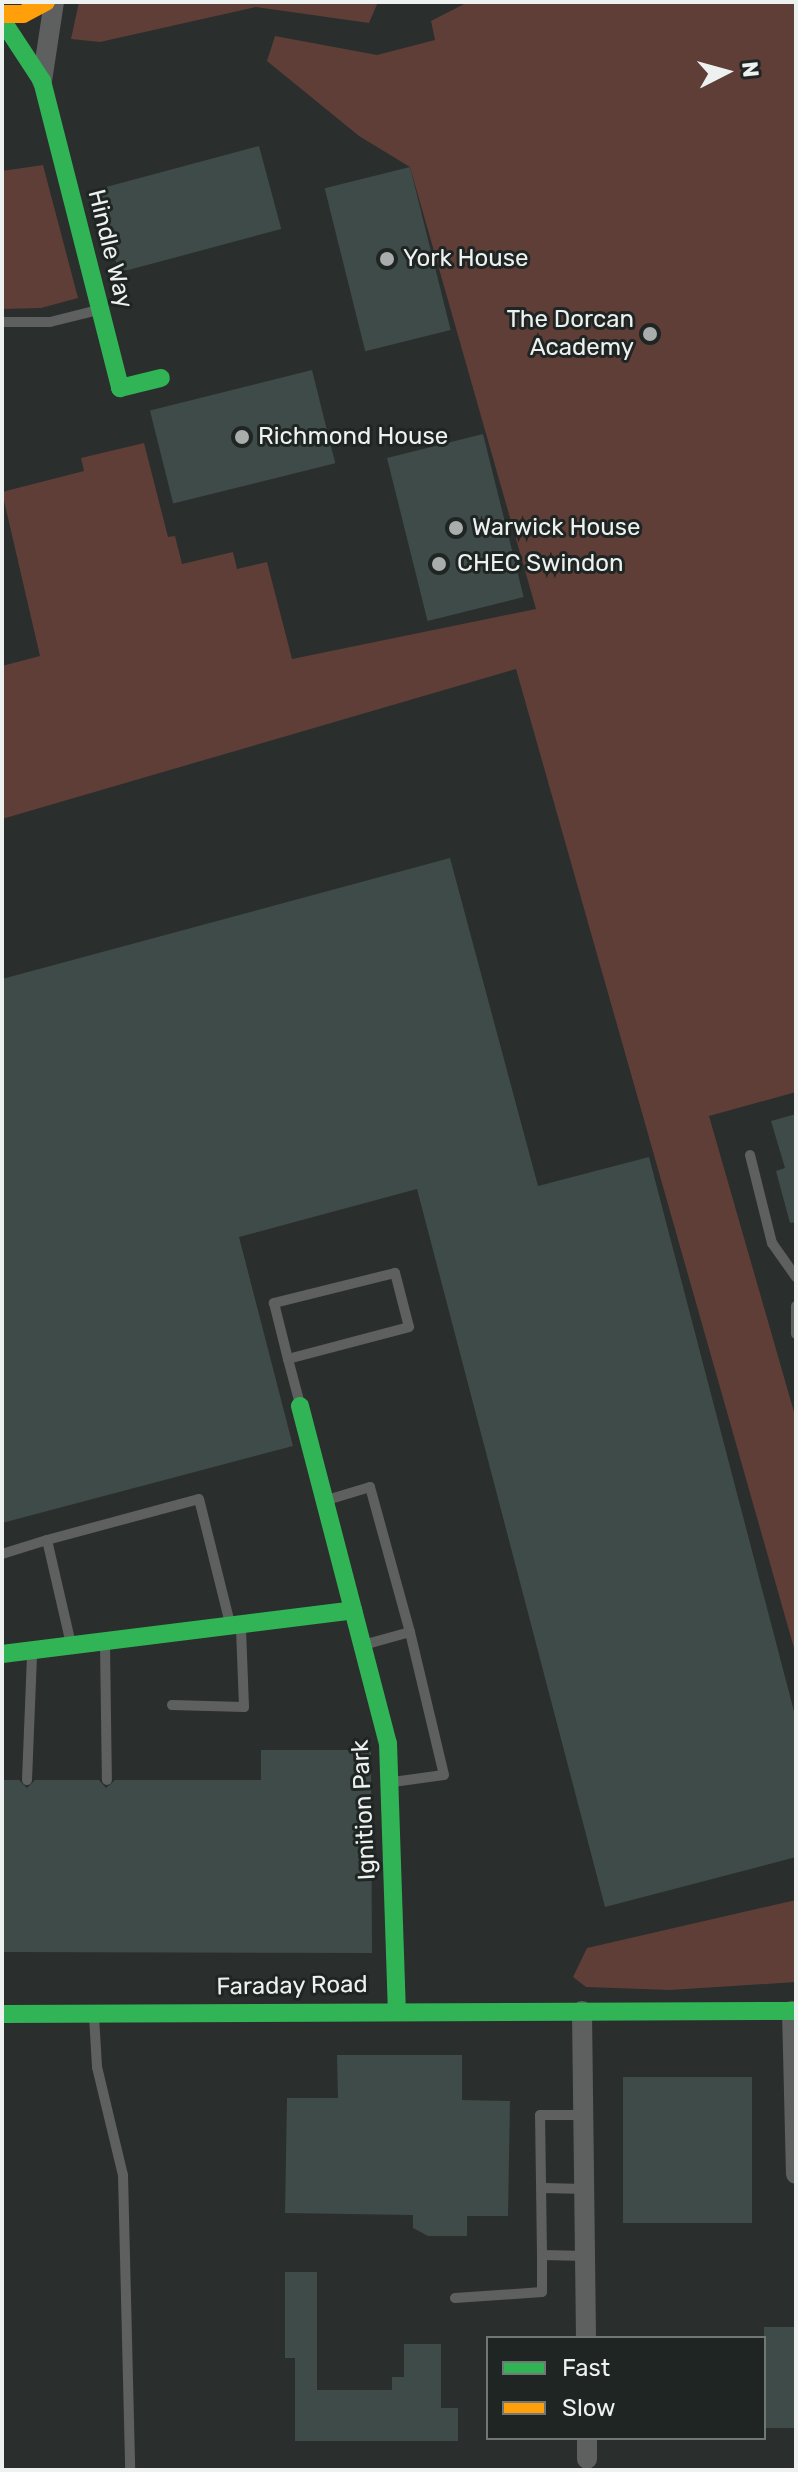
<!DOCTYPE html>
<style>
body{margin:0}
#map{position:relative;width:798px;height:2472px;overflow:hidden;background:#2a2e2c;font-family:Rubik,sans-serif}
div>[style]{position:absolute}
[style*='--x']{left:calc(var(--x)*1px);top:calc(var(--y)*1px);width:calc(var(--w)*1px);rotate:calc(var(--a)*1deg)}
.green>*{inset:0;background:#5f3e38}
.building>*{inset:0;background:#3e4b48;transform-origin:0 0}
.lane>*{height:10px;margin:-5px;padding:0 5px;transform-origin:5px;border-radius:5px;background:#5e605f}
.street>*{height:20px;margin:-10px;padding:0 10px;transform-origin:10px;border-radius:10px;background:#5e605f}
.fast>*{height:18px;margin:-9px;padding:0 9px;transform-origin:9px;border-radius:9px;background:#30b455}
.slow>*{height:18px;margin:-9px;padding:0 9px;transform-origin:9px;border-radius:9px;background:#ff9f0a}
.dots>*{width:22px;height:22px;translate:-50% -50%;box-sizing:border-box;border:4px solid #1f2523;border-radius:50%}
span{translate:-50% -50%;white-space:nowrap;text-align:center;line-height:1.15;-webkit-text-stroke:6px #1f2523;paint-order:stroke}
.street-label{font-size:24px;color:#edf1ef}
.poi-label{font-size:24px;color:#edf1ef}
.left{translate:0 -50%;text-align:left}
.right{translate:-100% -50%;text-align:right}
.frame{position:absolute;inset:0;border:4px solid #edf1ef;pointer-events:none}
.legend{position:absolute;left:486px;top:2336px;width:280px;height:104px;box-sizing:border-box;background:#1f2523;border:2px solid #717775;margin:0;padding:10px 14px;list-style:none;font-size:24px;color:#edf1ef}
.legend li{display:flex;align-items:center;gap:16px;height:40px}
.legend b{width:40px;border:2px solid #717775}
.north{position:absolute;left:686px;top:32px;width:80px;height:80px;-webkit-text-stroke:6px #1f2523;paint-order:stroke;rotate:84deg;font-size:22px;font-weight:700;line-height:32px;text-align:center;color:#edf1ef}
.north::after{content:'';display:block;margin:auto;width:28px;height:36px;background:#edf1ef;clip-path:polygon(50% 0,100% 100%,50% 72%,0 100%)}
</style>
<div id="map">
<div class="green">
<i style="clip-path:polygon(79px 2px,378px 2px,369px 23px,256px 7px,100px 42px,71px 39px)"></i>
<i style="clip-path:polygon(468px 2px,796px 2px,796px 1092px,709px 1116px,796px 1419px,796px 1655px,516px 669px,2px 819px,2px 666px,40px 656px,2px 492px,84px 471px,81px 458px,144px 443px,168px 537px,175px 536px,182px 564px,233px 552px,237px 569px,267px 562px,292px 659px,536px 609px,410px 167px,359px 136px,267px 61px,275px 36px,377px 55px,435px 40px,431px 21px)"></i>
<i style="clip-path:polygon(43px 165px,78px 298px,41px 308px,2px 309px,2px 171px)"></i>
<i style="clip-path:polygon(796px 1900px,796px 1982px,670px 1990px,586px 1987px,573px 1977px,587px 1948px)"></i>
</div>
<div class="building">
<i style="left:259px;top:146px;width:86px;height:168px;rotate:75deg"></i>
<i style="left:410px;top:167px;width:168px;height:88px;rotate:76deg"></i>
<i style="left:312px;top:370px;width:96px;height:167px;rotate:76deg"></i>
<i style="left:483px;top:434px;width:168px;height:99px;rotate:76deg"></i>
<i style="clip-path:polygon(450px 858px,538px 1186px,649px 1157px,796px 1719px,796px 1857px,605px 1907px,417px 1189px,239px 1237px,293px 1446px,2px 1523px,2px 979px)"></i>
<i style="clip-path:polygon(796px 1114px,796px 1222px,790px 1223px,776px 1171px,785px 1168px,771px 1121px)"></i>
<i style="clip-path:polygon(261px 1750px,371px 1750px,372px 1953px,2px 1952px,2px 1780px,19px 1780px,27px 1788px,35px 1780px,99px 1780px,106px 1788px,115px 1780px,261px 1780px)"></i>
<i style="clip-path:polygon(337px 2055px,462px 2055px,462px 2100px,510px 2101px,508px 2216px,467px 2216px,467px 2236px,428px 2236px,413px 2228px,413px 2215px,285px 2213px,287px 2098px,338px 2098px)"></i>
<i style="left:752px;top:2077px;width:146px;height:129px;rotate:90deg"></i>
<i style="clip-path:polygon(285px 2272px,317px 2272px,317px 2390px,392px 2390px,392px 2377px,404px 2377px,404px 2344px,441px 2344px,441px 2408px,458px 2408px,458px 2441px,295px 2441px,295px 2358px,285px 2358px)"></i>
<i style="left:764px;top:2327px;width:32px;height:101px"></i>
</div>
<div class="lane">
<i style="--x:2;--y:322;--w:48;--a:0"></i>
<i style="--x:50;--y:322;--w:49;--a:-14"></i>
<i style="--x:750;--y:1155;--w:91;--a:76"></i>
<i style="--x:772;--y:1243;--w:42;--a:54.8"></i>
<i style="--x:796;--y:1306;--w:28;--a:90"></i>
<i style="--x:288;--y:1359;--w:125;--a:-14.8"></i>
<i style="--x:409;--y:1327;--w:56;--a:-104.5"></i>
<i style="--x:395;--y:1273;--w:125;--a:166.1"></i>
<i style="--x:274;--y:1303;--w:58;--a:76"></i>
<i style="--x:288;--y:1359;--w:47;--a:75.1"></i>
<i style="--x:327;--y:1500;--w:45;--a:-16.8"></i>
<i style="--x:370;--y:1487;--w:150;--a:74.6"></i>
<i style="--x:410;--y:1632;--w:49;--a:164.5"></i>
<i style="--x:47;--y:1540;--w:157;--a:-15.1"></i>
<i style="--x:199;--y:1499;--w:128;--a:76"></i>
<i style="--x:2;--y:1554;--w:47;--a:-17.3"></i>
<i style="--x:47;--y:1540;--w:107;--a:77"></i>
<i style="--x:105;--y:1644;--w:136;--a:89.2"></i>
<i style="--x:172;--y:1705;--w:72;--a:1.6"></i>
<i style="--x:244;--y:1707;--w:79;--a:-92.2"></i>
<i style="--x:27;--y:1780;--w:127;--a:-87.7"></i>
<i style="--x:393;--y:1782;--w:51;--a:-7.8"></i>
<i style="--x:444;--y:1775;--w:147;--a:-103.4"></i>
<i style="--x:94;--y:2016;--w:51;--a:86.6"></i>
<i style="--x:97;--y:2067;--w:111;--a:76.5"></i>
<i style="--x:123;--y:2175;--w:295;--a:88.6"></i>
<i style="--x:543;--y:2188;--w:42;--a:1.4"></i>
<i style="--x:542;--y:2255;--w:140;--a:-90.8"></i>
<i style="--x:540;--y:2115;--w:44;--a:0"></i>
<i style="--x:455;--y:2298;--w:87;--a:-3.9"></i>
<i style="--x:542;--y:2292;--w:37;--a:-90"></i>
<i style="--x:542;--y:2255;--w:45;--a:1.3"></i>
</div>
<div class="street">
<i style="--x:42;--y:81;--w:80;--a:-81.4"></i>
<i style="--x:582;--y:2011;--w:327;--a:89.3"></i>
<i style="--x:792;--y:2011;--w:163;--a:88.6"></i>
<i style="--x:587;--y:2438;--w:21;--a:90"></i>
</div>
<div class="fast">
<i style="--x:2;--y:20;--w:73;--a:56.7"></i>
<i style="--x:42;--y:81;--w:317;--a:75.7"></i>
<i style="--x:120;--y:388;--w:42;--a:-13.7"></i>
<i style="--x:300;--y:1406;--w:348;--a:75.4"></i>
<i style="--x:388;--y:1743;--w:268;--a:88.1"></i>
<i style="--x:2;--y:1654;--w:354;--a:-7.1"></i>
<i style="--x:2;--y:2014;--w:794;--a:-0.22"></i>
</div>
<div class="slow">
<i style="--x:2;--y:14;--w:21;--a:0"></i>
<i style="--x:23;--y:14;--w:26;--a:-28"></i>
</div>
<div class="dots">
<i style="left:387px;top:259px;background:#a9adab"></i>
<i style="left:650px;top:334px;background:#a9adab"></i>
<i style="left:242px;top:437px;background:#a9adab"></i>
<i style="left:456px;top:528px;background:#a9adab"></i>
<i style="left:439px;top:564px;background:#a9adab"></i>
</div>
<div class="street-label">
<span style="left:110px;top:249px;rotate:76deg">Hindle Way</span>
<span style="left:364px;top:1810px;rotate:-93deg">Ignition Park</span>
<span style="left:292px;top:1986px;rotate:-1deg">Faraday Road</span>
</div>
<div class="poi-label">
<span class="left" style="left:403px;top:259px">York House</span>
<span class="right" style="left:634px;top:334px">The Dorcan<br>Academy</span>
<span class="left" style="left:258px;top:437px">Richmond House</span>
<span class="left" style="left:472px;top:528px">Warwick House</span>
<span class="left" style="left:457px;top:564px">CHEC Swindon</span>
</div>
<div class="frame"></div>
<ul class="legend">
<li><b style="height:10px;background:#30b455"></b>Fast</li>
<li><b style="height:10px;background:#ff9f0a"></b>Slow</li>
</ul>
<div class="north">N</div>
</div>
